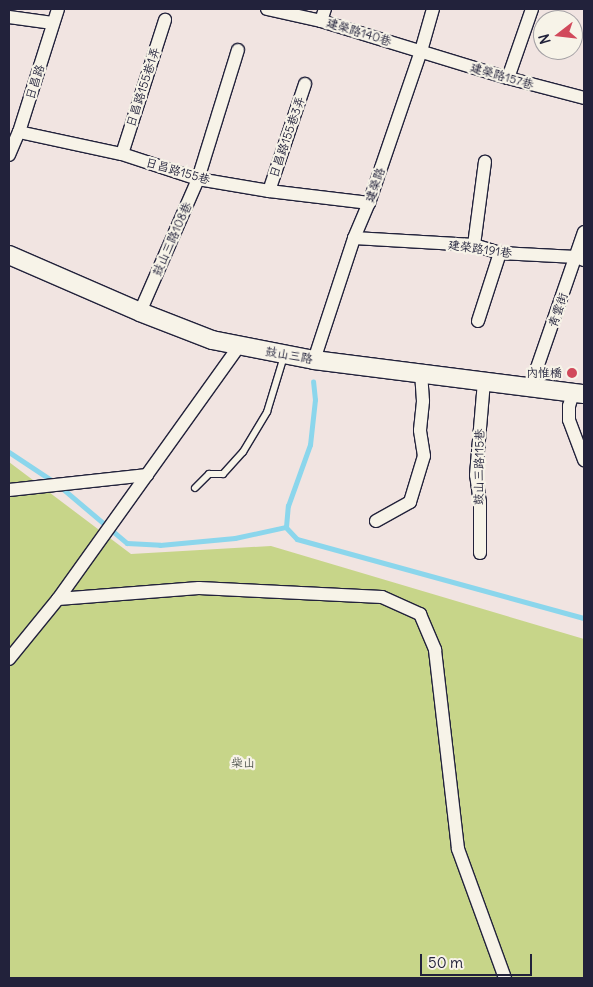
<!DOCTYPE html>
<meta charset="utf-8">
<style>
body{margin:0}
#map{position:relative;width:593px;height:987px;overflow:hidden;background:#f1e4e1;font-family:Delius,"LXGW WenKai TC",sans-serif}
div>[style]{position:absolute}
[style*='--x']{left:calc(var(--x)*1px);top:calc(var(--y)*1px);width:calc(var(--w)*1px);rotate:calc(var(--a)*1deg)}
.green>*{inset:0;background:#c7d589}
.stream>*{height:4.5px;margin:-2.25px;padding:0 2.25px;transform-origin:2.25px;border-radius:2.25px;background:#8bd6ec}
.roads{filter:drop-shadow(1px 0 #22223b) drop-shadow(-1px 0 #22223b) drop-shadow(0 1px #22223b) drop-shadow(0 -1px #22223b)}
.lane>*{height:6px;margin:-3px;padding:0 3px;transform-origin:3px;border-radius:3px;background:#f7f3e8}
.street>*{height:12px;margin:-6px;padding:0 6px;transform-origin:6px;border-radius:6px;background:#f7f3e8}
.secondary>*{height:18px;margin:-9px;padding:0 9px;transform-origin:9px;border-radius:9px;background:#f7f3e8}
.dots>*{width:14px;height:14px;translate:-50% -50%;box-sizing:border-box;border:2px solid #f7f3e8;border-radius:50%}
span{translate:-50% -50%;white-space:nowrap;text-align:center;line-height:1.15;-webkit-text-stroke:4.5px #f7f3e8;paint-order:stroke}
.street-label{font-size:12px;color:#22223b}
.poi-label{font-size:12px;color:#22223b}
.right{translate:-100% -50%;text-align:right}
.park-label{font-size:12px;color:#545852}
.frame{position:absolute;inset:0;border:10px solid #22223b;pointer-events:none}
.north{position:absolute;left:533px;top:10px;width:50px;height:50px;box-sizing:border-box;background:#f7f3e8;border:1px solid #a29fa3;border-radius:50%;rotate:254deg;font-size:14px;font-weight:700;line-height:20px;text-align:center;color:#22223b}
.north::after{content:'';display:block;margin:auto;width:18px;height:22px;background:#d1495b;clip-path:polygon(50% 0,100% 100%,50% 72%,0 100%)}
.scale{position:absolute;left:420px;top:954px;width:112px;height:22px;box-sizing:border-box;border:2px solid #22223b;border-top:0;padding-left:6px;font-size:15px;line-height:18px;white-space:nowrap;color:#22223b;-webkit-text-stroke:4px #f7f3e8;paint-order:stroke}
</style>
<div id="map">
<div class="green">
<i style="clip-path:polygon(9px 462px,131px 554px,271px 546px,584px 639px,584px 978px,9px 978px)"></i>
</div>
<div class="stream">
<i style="--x:9;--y:452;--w:56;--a:33.4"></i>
<i style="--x:62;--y:488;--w:85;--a:40.2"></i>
<i style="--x:127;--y:543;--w:33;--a:3"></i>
<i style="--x:160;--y:545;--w:75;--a:-5.3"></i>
<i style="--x:235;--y:538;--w:52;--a:-12.2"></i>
<i style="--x:286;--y:527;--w:16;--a:47"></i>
<i style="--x:297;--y:539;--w:298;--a:15.4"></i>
<i style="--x:286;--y:527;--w:21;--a:-85"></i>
<i style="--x:288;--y:506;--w:65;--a:-70.2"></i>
<i style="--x:310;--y:445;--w:45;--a:-83.7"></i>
<i style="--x:315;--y:400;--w:18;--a:-96"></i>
</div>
<div class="roads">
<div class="lane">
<i style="--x:195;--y:488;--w:20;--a:-45"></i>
<i style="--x:209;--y:474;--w:14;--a:0"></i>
<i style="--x:223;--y:474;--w:30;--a:-48"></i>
<i style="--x:243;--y:452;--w:47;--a:-59"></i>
<i style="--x:267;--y:412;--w:59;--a:-73.1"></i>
</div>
<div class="street">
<i style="--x:267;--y:9;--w:55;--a:12.5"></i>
<i style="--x:321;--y:21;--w:195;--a:17"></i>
<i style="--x:508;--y:78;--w:79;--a:14.7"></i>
<i style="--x:9;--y:17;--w:44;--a:7.8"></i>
<i style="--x:321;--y:21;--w:13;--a:-72"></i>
<i style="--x:508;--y:78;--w:73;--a:-70.8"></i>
<i style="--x:19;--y:132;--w:105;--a:12.1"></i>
<i style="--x:122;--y:154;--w:80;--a:18.2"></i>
<i style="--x:198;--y:179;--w:72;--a:9.6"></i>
<i style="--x:269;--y:191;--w:101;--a:6.8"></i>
<i style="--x:122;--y:154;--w:141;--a:-72.2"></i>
<i style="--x:9;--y:155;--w:25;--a:-67"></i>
<i style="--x:19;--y:132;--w:129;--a:-72.4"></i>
<i style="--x:269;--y:191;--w:113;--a:-71.4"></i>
<i style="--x:354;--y:238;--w:120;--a:3.3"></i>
<i style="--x:474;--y:245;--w:27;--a:17"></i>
<i style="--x:500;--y:253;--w:76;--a:3"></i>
<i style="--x:576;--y:257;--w:9;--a:21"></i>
<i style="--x:474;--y:245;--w:84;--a:-82.5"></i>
<i style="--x:140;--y:312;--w:145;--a:-66.4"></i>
<i style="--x:198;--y:179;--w:135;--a:-72.8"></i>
<i style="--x:478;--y:321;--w:71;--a:-72.1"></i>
<i style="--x:314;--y:360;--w:128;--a:-71.8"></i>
<i style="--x:354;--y:238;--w:38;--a:-67"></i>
<i style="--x:369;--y:203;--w:161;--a:-71.1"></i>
<i style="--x:421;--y:51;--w:44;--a:-74.1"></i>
<i style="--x:530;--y:388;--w:165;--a:-70.9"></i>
<i style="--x:573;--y:393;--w:14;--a:107"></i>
<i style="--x:569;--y:406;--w:14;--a:90"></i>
<i style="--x:569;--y:420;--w:43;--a:69.4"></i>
<i style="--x:9;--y:490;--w:139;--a:-6.2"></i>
<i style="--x:376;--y:521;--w:39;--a:-29"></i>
<i style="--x:410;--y:502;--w:48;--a:-73.1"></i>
<i style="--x:424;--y:456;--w:26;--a:-99"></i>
<i style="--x:420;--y:430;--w:29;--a:-84"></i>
<i style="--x:423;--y:401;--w:27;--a:-94"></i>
<i style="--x:480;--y:553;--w:50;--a:-90"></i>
<i style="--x:480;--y:503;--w:28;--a:-98"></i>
<i style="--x:476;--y:475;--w:93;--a:-85.1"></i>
<i style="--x:58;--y:599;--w:311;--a:-54.4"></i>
<i style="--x:9;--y:659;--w:77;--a:-50.8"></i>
<i style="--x:58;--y:599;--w:141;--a:-4.5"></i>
<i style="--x:199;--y:588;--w:183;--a:2.8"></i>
<i style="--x:382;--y:597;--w:42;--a:24.1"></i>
<i style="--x:420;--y:614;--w:39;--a:67"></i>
<i style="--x:435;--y:650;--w:200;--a:83.4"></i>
<i style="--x:458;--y:849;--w:137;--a:70"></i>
</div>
<div class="secondary">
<i style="--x:9;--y:255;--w:143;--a:23.5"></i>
<i style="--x:140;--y:312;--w:77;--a:21.3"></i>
<i style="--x:212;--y:340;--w:104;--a:11.1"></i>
<i style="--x:314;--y:360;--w:272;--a:7.2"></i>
</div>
</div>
<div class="dots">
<i style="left:572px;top:373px;background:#d1495b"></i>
</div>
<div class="street-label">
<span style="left:359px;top:32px;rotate:17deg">建榮路140巷</span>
<span style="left:502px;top:76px;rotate:16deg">建榮路157巷</span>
<span style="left:35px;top:82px;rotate:-72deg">日昌路</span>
<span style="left:143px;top:87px;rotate:-72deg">日昌路155巷1弄</span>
<span style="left:287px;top:137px;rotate:-71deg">日昌路155巷3弄</span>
<span style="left:178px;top:171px;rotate:16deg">日昌路155巷</span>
<span style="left:375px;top:185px;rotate:-71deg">建榮路</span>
<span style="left:172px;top:239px;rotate:-66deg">鼓山三路108巷</span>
<span style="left:480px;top:249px;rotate:8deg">建榮路191巷</span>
<span style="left:558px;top:310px;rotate:-71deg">青雲街</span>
<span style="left:289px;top:355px;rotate:10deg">鼓山三路</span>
<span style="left:479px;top:467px;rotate:-89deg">鼓山三路115巷</span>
</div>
<div class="poi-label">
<span class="right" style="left:562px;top:373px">內惟橋</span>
</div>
<div class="park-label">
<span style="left:243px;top:763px">柴山</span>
</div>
<div class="frame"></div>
<div class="north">N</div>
<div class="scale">50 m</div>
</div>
